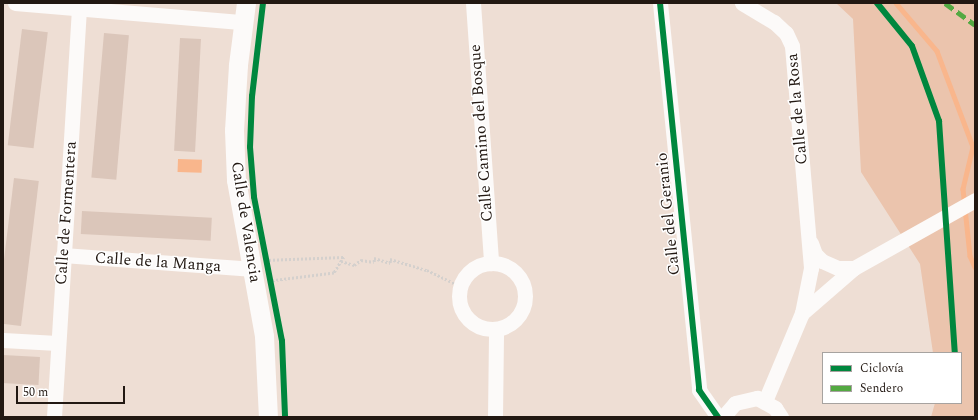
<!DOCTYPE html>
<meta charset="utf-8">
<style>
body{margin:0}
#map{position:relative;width:978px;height:420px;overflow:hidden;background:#eeded4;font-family:Spectral,serif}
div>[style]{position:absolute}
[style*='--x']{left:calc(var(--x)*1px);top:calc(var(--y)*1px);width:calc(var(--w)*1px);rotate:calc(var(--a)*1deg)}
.green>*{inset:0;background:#ebc4ad}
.water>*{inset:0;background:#f9b68c;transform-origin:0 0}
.stream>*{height:4.5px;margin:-2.25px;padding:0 2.25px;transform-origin:2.25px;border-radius:2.25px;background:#f9b68c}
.building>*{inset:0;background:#dbc6ba;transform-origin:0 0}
.path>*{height:2.5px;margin-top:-1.25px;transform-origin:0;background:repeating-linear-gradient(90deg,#d4d0cd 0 2px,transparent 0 4px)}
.minor>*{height:15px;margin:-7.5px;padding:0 7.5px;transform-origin:7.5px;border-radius:7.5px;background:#fcfaf9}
.minor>.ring{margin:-7.5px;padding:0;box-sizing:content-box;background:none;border:15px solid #fcfaf9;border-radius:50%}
.tertiary>*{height:19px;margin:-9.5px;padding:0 9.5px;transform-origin:9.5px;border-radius:9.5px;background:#fcfaf9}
.quiet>*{height:5px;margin-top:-2.5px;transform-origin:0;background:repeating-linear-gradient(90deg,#53a942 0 10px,transparent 0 15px)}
.cycleway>*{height:6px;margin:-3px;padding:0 3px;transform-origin:3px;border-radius:3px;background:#00873e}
span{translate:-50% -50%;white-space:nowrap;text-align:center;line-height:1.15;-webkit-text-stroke:3px #fff;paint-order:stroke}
.street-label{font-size:16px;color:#221812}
.frame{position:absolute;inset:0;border:4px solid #221812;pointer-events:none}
.legend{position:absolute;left:822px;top:352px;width:140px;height:52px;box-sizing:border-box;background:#fff;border:1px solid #a7a3a0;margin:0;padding:5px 7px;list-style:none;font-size:12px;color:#221812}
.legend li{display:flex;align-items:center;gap:8px;height:20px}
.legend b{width:20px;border:1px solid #a7a3a0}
.scale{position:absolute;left:16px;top:386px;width:109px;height:18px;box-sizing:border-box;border:2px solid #221812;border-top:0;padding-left:5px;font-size:12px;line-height:14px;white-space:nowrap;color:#221812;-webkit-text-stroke:3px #fff;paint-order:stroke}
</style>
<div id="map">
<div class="green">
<i style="clip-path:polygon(836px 3px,975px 3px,975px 417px,931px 417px,935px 403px,961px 403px,961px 353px,933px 353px,920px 264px,861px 172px,853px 19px)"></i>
</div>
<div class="water">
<i style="left:178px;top:159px;width:24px;height:13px;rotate:2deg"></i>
</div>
<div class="stream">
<i style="--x:896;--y:3;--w:63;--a:49.5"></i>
<i style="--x:937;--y:51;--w:103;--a:69.4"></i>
<i style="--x:973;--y:147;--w:43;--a:103.4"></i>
<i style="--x:963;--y:189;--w:67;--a:84"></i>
<i style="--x:970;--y:256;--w:12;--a:66"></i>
</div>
<div class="building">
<i style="left:22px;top:29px;width:26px;height:117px;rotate:7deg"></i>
<i style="left:104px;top:33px;width:25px;height:145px;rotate:5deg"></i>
<i style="left:180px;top:38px;width:21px;height:113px;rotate:3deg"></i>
<i style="left:14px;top:178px;width:25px;height:146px;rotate:7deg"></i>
<i style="left:82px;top:211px;width:130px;height:23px;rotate:3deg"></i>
<i style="left:3px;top:355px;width:37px;height:28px;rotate:3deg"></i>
</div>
<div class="path">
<i style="--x:265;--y:260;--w:79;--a:-2.2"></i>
<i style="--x:344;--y:257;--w:19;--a:122"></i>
<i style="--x:334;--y:273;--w:64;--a:172.9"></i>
<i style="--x:341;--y:261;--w:14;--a:17"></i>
<i style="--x:354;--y:265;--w:9;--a:-36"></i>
<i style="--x:361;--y:260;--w:13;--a:9"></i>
<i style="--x:374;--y:262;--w:4;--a:-90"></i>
<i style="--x:374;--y:258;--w:17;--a:17"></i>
<i style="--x:390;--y:263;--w:4;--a:-90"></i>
<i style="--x:390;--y:259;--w:39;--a:17"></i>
<i style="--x:427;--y:270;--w:37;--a:26"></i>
</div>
<div class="minor">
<i style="--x:15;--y:3;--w:229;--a:4.8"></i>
<i style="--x:473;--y:3;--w:261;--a:86"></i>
<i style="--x:660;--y:3;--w:389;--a:84.2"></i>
<i style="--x:699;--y:390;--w:33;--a:55"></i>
<i style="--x:742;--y:3;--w:37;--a:31"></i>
<i style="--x:774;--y:22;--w:16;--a:43"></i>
<i style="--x:786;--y:33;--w:14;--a:65"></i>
<i style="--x:792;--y:46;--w:223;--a:85.1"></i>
<i style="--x:811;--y:268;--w:46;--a:101.3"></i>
<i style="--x:811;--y:243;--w:12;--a:70"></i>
<i style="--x:815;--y:254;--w:10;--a:45"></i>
<i style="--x:822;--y:261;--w:17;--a:24"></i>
<i style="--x:838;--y:268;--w:16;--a:0"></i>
<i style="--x:63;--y:255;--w:191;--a:4.2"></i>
<i class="ring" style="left:459px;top:263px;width:51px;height:51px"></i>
<i style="--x:3;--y:340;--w:54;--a:3.2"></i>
<i style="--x:765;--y:401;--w:95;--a:-67.2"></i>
<i style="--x:802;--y:313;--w:69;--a:-40.9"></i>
<i style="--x:854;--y:268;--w:139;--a:-29.3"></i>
<i style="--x:54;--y:417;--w:410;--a:-86.5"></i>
<i style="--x:495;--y:417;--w:87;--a:-89.3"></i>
<i style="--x:723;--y:417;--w:18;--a:-49"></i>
<i style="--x:735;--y:403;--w:23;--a:-13"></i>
<i style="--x:757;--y:398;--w:21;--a:29"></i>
<i style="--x:775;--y:408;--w:11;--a:56"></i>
</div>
<div class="tertiary">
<i style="--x:246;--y:3;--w:63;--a:97.4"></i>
<i style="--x:238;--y:65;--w:65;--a:93.5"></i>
<i style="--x:234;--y:130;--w:50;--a:87.7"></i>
<i style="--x:236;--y:180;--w:158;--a:79.8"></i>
<i style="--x:264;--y:336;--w:81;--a:87.2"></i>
</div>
<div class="quiet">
<i style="--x:945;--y:3;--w:37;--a:36"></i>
</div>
<div class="cycleway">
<i style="--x:263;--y:3;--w:94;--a:96.7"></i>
<i style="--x:252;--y:96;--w:51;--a:92.2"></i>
<i style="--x:250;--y:147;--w:50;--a:85.4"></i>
<i style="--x:254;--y:197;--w:147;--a:79"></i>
<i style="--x:282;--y:341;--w:76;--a:87.7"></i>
<i style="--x:660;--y:3;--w:389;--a:84.2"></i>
<i style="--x:699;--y:390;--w:33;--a:55"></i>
<i style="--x:877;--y:3;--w:55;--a:50.9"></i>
<i style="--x:912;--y:46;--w:80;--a:70.2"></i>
<i style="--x:939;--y:121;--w:233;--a:86.1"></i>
</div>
<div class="street-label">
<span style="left:797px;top:109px;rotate:-95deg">Calle de la Rosa</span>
<span style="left:481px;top:133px;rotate:-94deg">Calle Camino del Bosque</span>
<span style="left:66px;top:213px;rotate:-86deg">Calle de Formentera</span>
<span style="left:668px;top:214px;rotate:-96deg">Calle del Geranio</span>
<span style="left:246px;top:222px;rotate:81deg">Calle de Valencia</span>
<span style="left:158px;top:262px;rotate:4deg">Calle de la Manga</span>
</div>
<div class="frame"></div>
<ul class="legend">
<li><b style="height:5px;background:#00873e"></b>Ciclovía</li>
<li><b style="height:5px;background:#53a942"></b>Sendero</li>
</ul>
<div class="scale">50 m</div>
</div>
